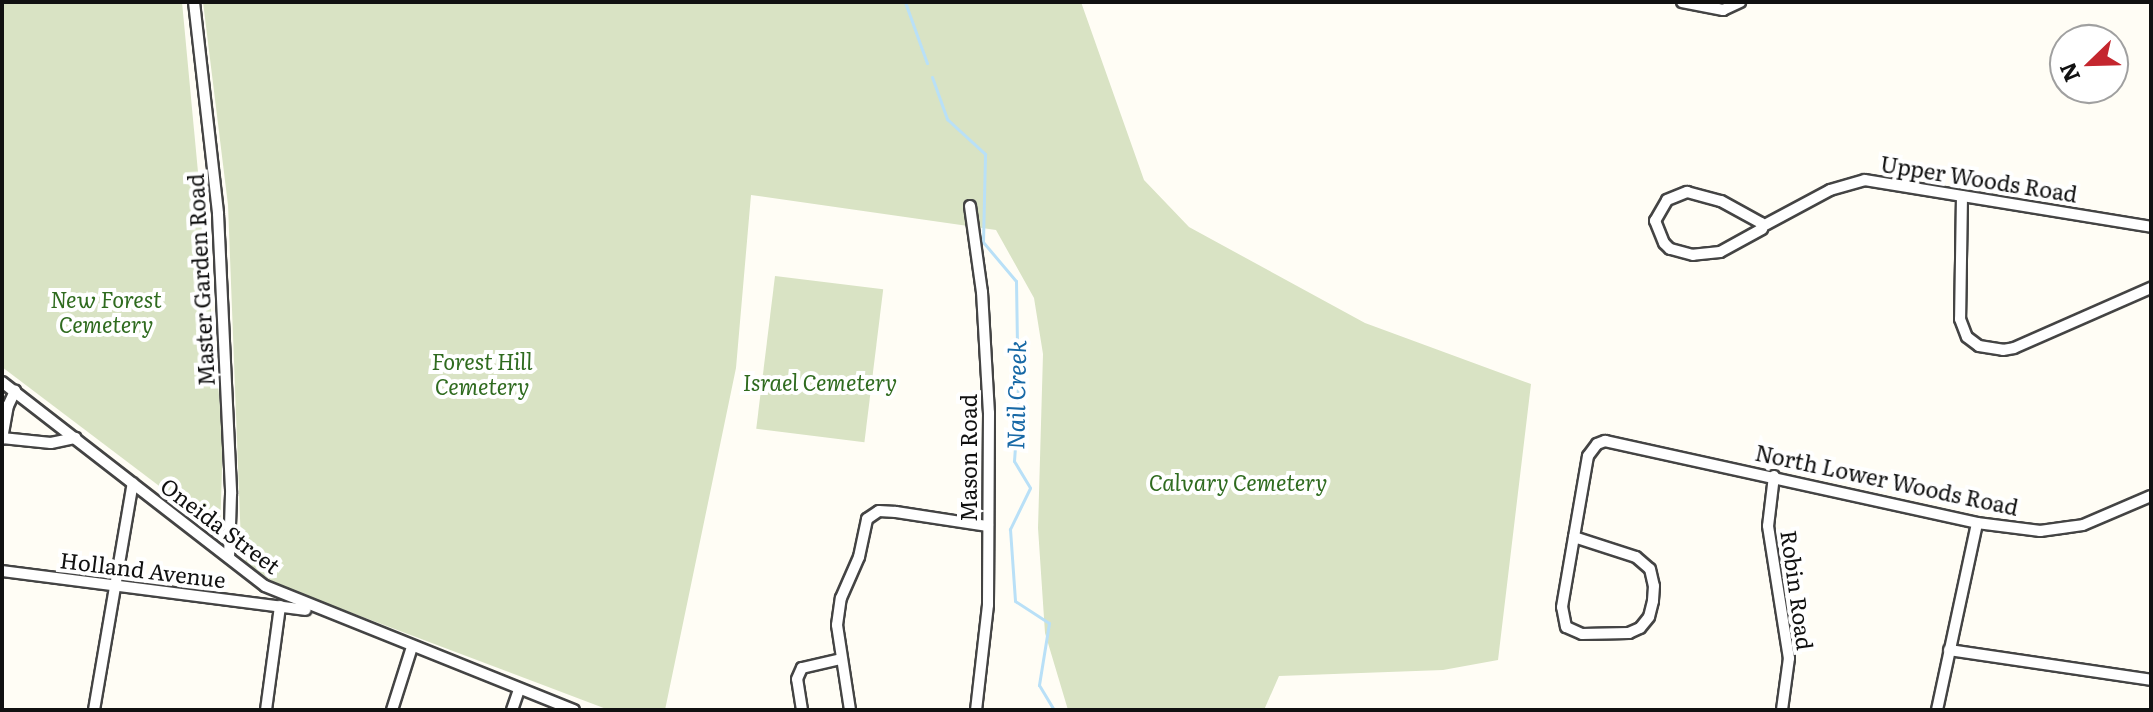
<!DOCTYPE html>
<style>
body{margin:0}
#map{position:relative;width:2153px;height:712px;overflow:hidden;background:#fffdf5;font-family:Literata,serif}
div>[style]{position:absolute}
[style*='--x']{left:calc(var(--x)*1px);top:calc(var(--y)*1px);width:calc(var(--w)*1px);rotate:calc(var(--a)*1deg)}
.cemetery>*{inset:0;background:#d9e3c4;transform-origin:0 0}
.stream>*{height:3px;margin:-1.5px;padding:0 1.5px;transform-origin:1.5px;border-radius:1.5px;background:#b9e0f7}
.roads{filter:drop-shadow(2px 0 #444) drop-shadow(-2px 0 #444) drop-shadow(0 2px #444) drop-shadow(0 -2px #444)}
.minor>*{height:10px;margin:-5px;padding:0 5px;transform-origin:5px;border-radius:5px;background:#fff}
span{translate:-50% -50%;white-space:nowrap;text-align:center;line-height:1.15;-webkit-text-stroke:8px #fff;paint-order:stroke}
.street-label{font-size:22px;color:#111}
.park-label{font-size:22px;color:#2f6b1f;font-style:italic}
.water-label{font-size:24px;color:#1768a6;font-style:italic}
.frame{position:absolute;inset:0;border:4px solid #111;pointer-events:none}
.north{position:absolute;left:2049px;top:24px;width:80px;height:80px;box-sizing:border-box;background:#fff;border:2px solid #a0a0a0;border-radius:50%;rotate:247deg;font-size:22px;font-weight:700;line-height:32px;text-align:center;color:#111}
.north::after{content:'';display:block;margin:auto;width:28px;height:36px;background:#c4262e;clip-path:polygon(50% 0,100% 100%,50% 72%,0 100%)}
</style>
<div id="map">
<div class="cemetery">
<i style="clip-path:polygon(2px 2px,182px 2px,223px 438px,220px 532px,2px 367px)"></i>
<i style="clip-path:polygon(203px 2px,1081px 2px,1144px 180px,1189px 227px,1365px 323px,1531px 384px,1498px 660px,1443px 670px,1279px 676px,1264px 710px,1068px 710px,1045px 633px,1038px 528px,1043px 354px,1034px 298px,996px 230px,751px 195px,736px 368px,665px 710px,609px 710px,278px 585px,246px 563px,241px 544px,228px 205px)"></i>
<i style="left:775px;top:276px;width:109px;height:154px;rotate:7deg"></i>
</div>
<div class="stream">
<i style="--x:905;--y:2;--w:65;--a:70.2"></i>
<i style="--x:932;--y:77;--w:45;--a:70.3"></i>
<i style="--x:947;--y:119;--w:52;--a:42.6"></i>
<i style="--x:985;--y:154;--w:88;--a:91.3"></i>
<i style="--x:983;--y:242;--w:51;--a:49.8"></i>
<i style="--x:1016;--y:281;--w:124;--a:89.1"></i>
<i style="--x:1018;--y:405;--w:56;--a:94.1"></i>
<i style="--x:1014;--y:461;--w:31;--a:59"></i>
<i style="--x:1030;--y:488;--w:46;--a:116"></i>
<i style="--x:1010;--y:529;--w:72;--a:86"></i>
<i style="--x:1015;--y:601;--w:40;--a:32.9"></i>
<i style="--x:1049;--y:623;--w:63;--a:99.2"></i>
<i style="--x:1039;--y:685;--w:29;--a:59"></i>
</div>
<div class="roads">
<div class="minor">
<i style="--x:194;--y:2;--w:213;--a:83.5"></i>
<i style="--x:218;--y:214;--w:280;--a:87.3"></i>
<i style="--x:231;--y:494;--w:63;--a:91.8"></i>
<i style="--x:1682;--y:2;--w:42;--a:11"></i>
<i style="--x:1723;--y:10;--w:19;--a:-25"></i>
<i style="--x:1687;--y:192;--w:35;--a:15"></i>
<i style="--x:1721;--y:201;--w:46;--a:28.8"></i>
<i style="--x:1761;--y:223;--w:6;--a:81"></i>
<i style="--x:1762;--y:229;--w:48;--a:151.3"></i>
<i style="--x:1720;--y:252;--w:27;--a:174"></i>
<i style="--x:1693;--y:255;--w:24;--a:-165"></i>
<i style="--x:1670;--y:249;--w:8;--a:-135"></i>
<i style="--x:1664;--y:243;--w:24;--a:-112"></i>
<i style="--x:1655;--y:221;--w:24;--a:-60"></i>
<i style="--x:1667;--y:200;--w:22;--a:-22"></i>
<i style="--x:1962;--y:196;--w:123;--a:90.9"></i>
<i style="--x:1960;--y:319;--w:19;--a:69"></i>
<i style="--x:1967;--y:337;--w:15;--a:37"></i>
<i style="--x:1979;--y:346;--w:24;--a:9"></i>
<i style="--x:2003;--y:350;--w:11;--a:-10"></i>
<i style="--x:2014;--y:348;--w:150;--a:-23.7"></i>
<i style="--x:970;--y:206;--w:87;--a:82.1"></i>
<i style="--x:982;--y:292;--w:121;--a:86.7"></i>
<i style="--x:989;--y:413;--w:192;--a:90.3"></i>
<i style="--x:988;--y:605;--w:106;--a:96.5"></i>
<i style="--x:1763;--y:226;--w:76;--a:-28.2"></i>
<i style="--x:1830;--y:190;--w:36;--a:-16"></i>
<i style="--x:1865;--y:180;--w:290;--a:9.3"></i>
<i style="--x:2;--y:382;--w:333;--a:37.8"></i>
<i style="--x:265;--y:586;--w:333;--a:21.9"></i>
<i style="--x:2;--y:438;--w:49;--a:5.8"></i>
<i style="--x:51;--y:443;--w:25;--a:-12"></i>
<i style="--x:2;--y:439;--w:34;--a:-80"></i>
<i style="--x:8;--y:406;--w:17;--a:-65"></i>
<i style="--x:1774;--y:476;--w:50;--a:96.8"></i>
<i style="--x:1768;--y:526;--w:134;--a:81"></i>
<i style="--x:1789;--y:658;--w:52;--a:97.7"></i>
<i style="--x:1574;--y:537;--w:82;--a:-80.2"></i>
<i style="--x:1588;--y:456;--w:15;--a:-53"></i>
<i style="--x:1597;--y:444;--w:9;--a:-21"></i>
<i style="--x:1605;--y:441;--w:381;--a:12.4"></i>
<i style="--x:1977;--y:523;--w:64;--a:7.2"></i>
<i style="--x:2040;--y:531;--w:43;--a:-7.9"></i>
<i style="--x:2083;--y:525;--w:74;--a:-23.1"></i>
<i style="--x:1574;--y:537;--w:65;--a:17.9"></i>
<i style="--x:1636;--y:557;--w:18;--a:41"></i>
<i style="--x:1650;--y:569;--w:17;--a:77"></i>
<i style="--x:1654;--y:586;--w:15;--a:94"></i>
<i style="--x:1653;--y:601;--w:16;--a:104"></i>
<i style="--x:1649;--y:617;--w:14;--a:129"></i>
<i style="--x:1640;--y:628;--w:12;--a:156"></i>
<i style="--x:1629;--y:633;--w:47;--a:178.8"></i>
<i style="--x:1582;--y:634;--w:17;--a:-156"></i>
<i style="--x:1566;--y:627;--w:20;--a:-101"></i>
<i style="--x:1562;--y:607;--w:71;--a:-80.3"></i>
<i style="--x:2;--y:571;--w:306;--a:7.3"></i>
<i style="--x:1949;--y:650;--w:204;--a:8.4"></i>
<i style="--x:94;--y:710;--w:230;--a:-80.3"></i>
<i style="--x:266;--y:710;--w:105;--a:-82.3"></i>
<i style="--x:392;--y:710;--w:66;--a:-72.4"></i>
<i style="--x:512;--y:710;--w:21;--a:-71"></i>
<i style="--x:802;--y:710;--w:31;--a:-99"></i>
<i style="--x:797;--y:679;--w:12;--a:-66"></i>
<i style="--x:802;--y:668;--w:40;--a:-13"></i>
<i style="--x:850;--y:710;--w:86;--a:-98.7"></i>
<i style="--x:837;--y:625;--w:27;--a:-82"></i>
<i style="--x:841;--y:598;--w:45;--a:-66.3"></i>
<i style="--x:859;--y:557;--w:39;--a:-78"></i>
<i style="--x:867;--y:519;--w:14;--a:-34"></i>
<i style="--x:879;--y:511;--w:17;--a:3"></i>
<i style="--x:896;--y:512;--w:93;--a:8.7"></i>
<i style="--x:1937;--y:710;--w:191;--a:-77.9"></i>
</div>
</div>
<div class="street-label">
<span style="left:1979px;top:178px;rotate:9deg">Upper Woods Road</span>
<span style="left:200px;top:280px;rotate:-93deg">Master Garden Road</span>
<span style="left:968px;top:458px;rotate:-90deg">Mason Road</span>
<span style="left:1887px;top:479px;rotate:12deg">North Lower Woods Road</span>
<span style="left:221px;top:525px;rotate:37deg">Oneida Street</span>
<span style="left:143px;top:569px;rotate:7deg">Holland Avenue</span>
<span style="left:1798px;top:590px;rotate:82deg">Robin Road</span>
</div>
<div class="park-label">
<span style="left:106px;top:311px">New Forest<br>Cemetery</span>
<span style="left:482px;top:373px">Forest Hill<br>Cemetery</span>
<span style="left:820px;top:382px">Israel Cemetery</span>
<span style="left:1238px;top:482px">Calvary Cemetery</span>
</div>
<div class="water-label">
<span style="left:1015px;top:395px;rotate:-89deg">Nail Creek</span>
</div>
<div class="frame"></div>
<div class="north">N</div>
</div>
